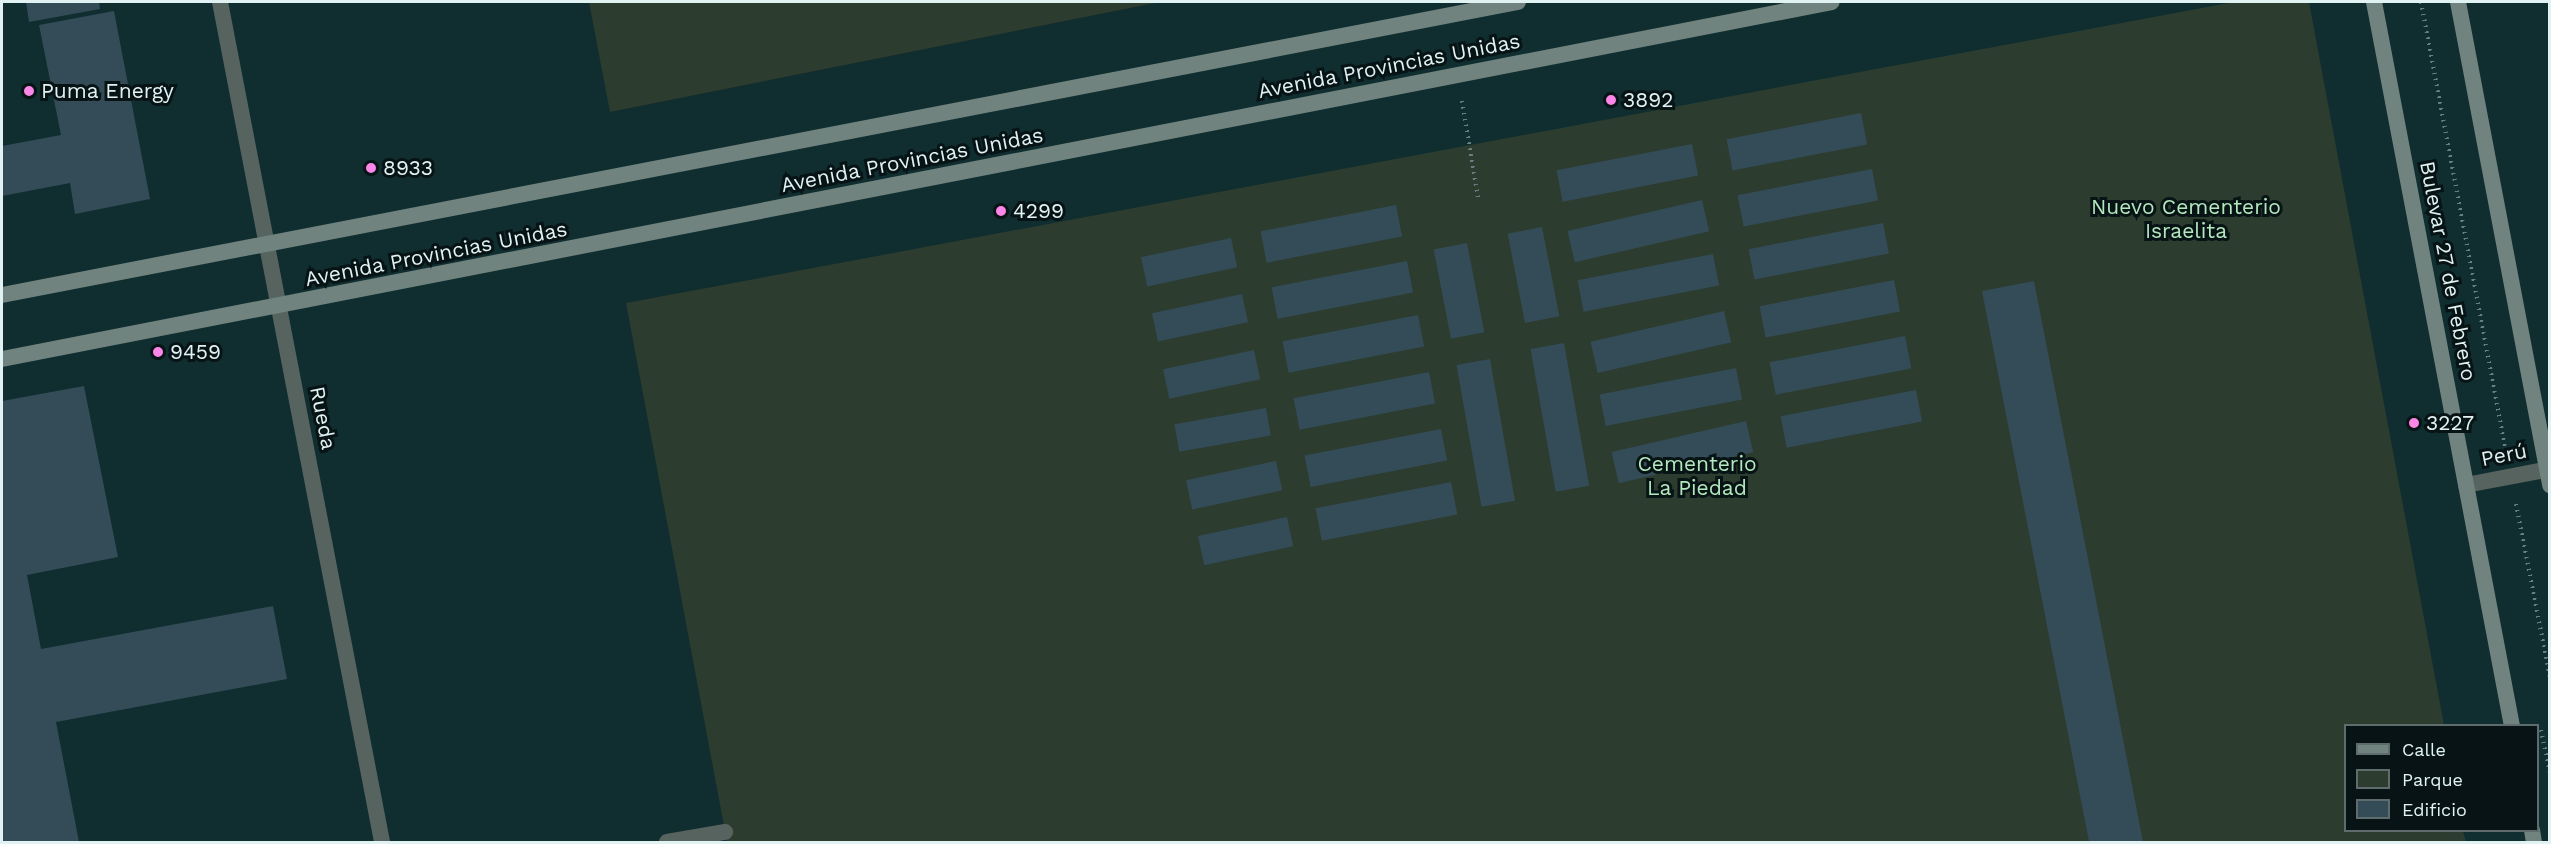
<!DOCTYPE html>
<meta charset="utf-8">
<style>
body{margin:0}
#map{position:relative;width:2551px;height:844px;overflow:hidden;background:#102d30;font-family:"Work Sans",sans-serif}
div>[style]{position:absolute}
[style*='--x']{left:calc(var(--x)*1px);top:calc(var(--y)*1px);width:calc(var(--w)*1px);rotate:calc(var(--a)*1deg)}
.green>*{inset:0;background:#2c3c2f}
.building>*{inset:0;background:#344c57;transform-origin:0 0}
.path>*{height:4px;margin-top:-2px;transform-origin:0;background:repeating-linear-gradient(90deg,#677f81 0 1.5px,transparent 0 6px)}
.minor>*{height:16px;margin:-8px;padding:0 8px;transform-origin:8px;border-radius:8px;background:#56635f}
.secondary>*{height:16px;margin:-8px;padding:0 8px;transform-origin:8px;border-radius:8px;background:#70837e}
.dots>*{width:16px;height:16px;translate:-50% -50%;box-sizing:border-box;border:3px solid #071314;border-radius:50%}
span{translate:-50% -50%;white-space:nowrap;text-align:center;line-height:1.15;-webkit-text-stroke:6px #071314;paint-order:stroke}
.street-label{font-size:21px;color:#e1f2f3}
.poi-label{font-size:21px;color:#e1f2f3}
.left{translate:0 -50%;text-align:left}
.park-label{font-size:21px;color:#b3e8be}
.frame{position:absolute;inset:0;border:3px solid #e1f2f3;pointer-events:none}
.legend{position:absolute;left:2344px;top:724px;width:195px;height:108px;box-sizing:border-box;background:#071314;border:2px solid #5e6c6d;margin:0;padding:8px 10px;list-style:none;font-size:18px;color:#e1f2f3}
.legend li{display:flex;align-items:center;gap:12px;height:30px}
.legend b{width:30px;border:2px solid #5e6c6d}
</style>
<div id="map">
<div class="green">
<i style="clip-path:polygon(589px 2px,1160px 2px,610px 112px)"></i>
<i style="clip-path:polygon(2234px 2px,2309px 2px,2444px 725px,2346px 726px,2346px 830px,2463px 831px,2466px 842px,727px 842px,626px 303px)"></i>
</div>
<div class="building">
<i style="clip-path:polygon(26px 2px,99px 2px,100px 9px,29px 22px)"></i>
<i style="clip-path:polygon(114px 11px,150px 199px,75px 214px,70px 183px,2px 196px,2px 146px,61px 135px,39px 25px)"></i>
<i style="left:1861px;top:113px;width:32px;height:137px;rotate:79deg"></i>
<i style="left:1692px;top:144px;width:32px;height:138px;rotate:79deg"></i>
<i style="left:1872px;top:169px;width:32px;height:137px;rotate:79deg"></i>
<i style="left:1702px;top:200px;width:32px;height:138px;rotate:77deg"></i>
<i style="left:1396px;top:205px;width:32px;height:138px;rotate:79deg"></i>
<i style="left:1883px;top:223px;width:31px;height:137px;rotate:79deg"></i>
<i style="left:1542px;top:227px;width:91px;height:35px;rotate:79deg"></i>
<i style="left:1231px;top:238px;width:30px;height:92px;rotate:78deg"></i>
<i style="left:1467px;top:243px;width:91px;height:34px;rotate:79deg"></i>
<i style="left:1713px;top:254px;width:32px;height:138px;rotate:79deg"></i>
<i style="left:1407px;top:261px;width:32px;height:138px;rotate:79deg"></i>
<i style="left:1894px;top:280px;width:32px;height:137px;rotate:79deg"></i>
<i style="left:2034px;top:281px;width:571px;height:53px;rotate:79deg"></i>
<i style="left:1242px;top:294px;width:29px;height:92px;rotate:78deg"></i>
<i style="left:1724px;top:311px;width:32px;height:137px;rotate:77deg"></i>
<i style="left:1418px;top:315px;width:32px;height:138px;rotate:79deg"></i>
<i style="left:1905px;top:336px;width:33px;height:138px;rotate:79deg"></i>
<i style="left:1564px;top:343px;width:145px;height:34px;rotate:80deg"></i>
<i style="left:1254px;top:350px;width:30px;height:93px;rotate:78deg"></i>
<i style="left:1490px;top:359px;width:144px;height:34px;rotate:80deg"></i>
<i style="left:1736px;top:368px;width:32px;height:139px;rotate:79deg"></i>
<i style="left:1429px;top:372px;width:32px;height:138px;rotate:79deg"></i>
<i style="clip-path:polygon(84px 386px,118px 557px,27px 575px,41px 649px,273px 606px,287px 679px,56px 722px,79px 842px,2px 842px,2px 401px)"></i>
<i style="left:1916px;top:390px;width:32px;height:138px;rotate:79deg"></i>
<i style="left:1266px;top:408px;width:28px;height:93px;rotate:80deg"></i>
<i style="left:1746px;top:421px;width:32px;height:138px;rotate:77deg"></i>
<i style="left:1441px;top:429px;width:32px;height:139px;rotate:79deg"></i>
<i style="left:1276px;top:461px;width:30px;height:92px;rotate:78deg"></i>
<i style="left:1451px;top:482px;width:33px;height:138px;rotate:79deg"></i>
<i style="left:1287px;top:517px;width:30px;height:91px;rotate:78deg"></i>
</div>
<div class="path">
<i style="--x:2421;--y:2;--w:456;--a:79.3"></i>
<i style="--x:1462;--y:101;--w:98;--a:80.6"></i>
<i style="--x:2516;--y:504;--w:176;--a:78.9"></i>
<i style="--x:2541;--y:730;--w:45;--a:78.4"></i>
</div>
<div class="minor">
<i style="--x:220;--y:2;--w:855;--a:79.08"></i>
<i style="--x:2466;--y:485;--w:86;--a:-10.8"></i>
<i style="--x:667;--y:842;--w:59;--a:-9.8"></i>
</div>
<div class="secondary">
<i style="--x:2374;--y:2;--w:737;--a:79.21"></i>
<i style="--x:2458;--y:2;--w:492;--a:79.2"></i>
<i style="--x:2;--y:295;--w:1544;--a:-10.94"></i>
<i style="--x:2;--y:359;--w:1864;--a:-11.04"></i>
<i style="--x:2532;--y:830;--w:12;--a:81"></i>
</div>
<div class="dots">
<i style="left:29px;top:91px;background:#fa87e7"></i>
<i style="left:1611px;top:100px;background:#fa87e7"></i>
<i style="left:371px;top:168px;background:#fa87e7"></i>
<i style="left:1001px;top:211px;background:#fa87e7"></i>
<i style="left:158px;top:352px;background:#fa87e7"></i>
<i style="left:2414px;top:423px;background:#fa87e7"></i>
</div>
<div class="street-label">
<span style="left:1389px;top:66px;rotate:-11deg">Avenida Provincias Unidas</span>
<span style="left:912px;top:160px;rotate:-11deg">Avenida Provincias Unidas</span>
<span style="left:436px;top:254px;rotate:-11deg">Avenida Provincias Unidas</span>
<span style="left:2448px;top:271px;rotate:79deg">Bulevar 27 de Febrero</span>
<span style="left:323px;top:418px;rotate:79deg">Rueda</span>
<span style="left:2504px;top:455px;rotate:-11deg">Perú</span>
</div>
<div class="poi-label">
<span class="left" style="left:41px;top:91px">Puma Energy</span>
<span class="left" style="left:1623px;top:100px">3892</span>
<span class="left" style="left:383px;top:168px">8933</span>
<span class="left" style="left:1013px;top:211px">4299</span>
<span class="left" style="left:170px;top:352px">9459</span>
<span class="left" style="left:2426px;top:423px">3227</span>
</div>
<div class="park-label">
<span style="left:2186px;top:219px">Nuevo Cementerio<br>Israelita</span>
<span style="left:1697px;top:476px">Cementerio<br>La Piedad</span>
</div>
<div class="frame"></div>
<ul class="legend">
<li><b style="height:8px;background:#70837e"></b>Calle</li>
<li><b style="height:16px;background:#2c3c2f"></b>Parque</li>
<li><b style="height:16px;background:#344c57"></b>Edificio</li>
</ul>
</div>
